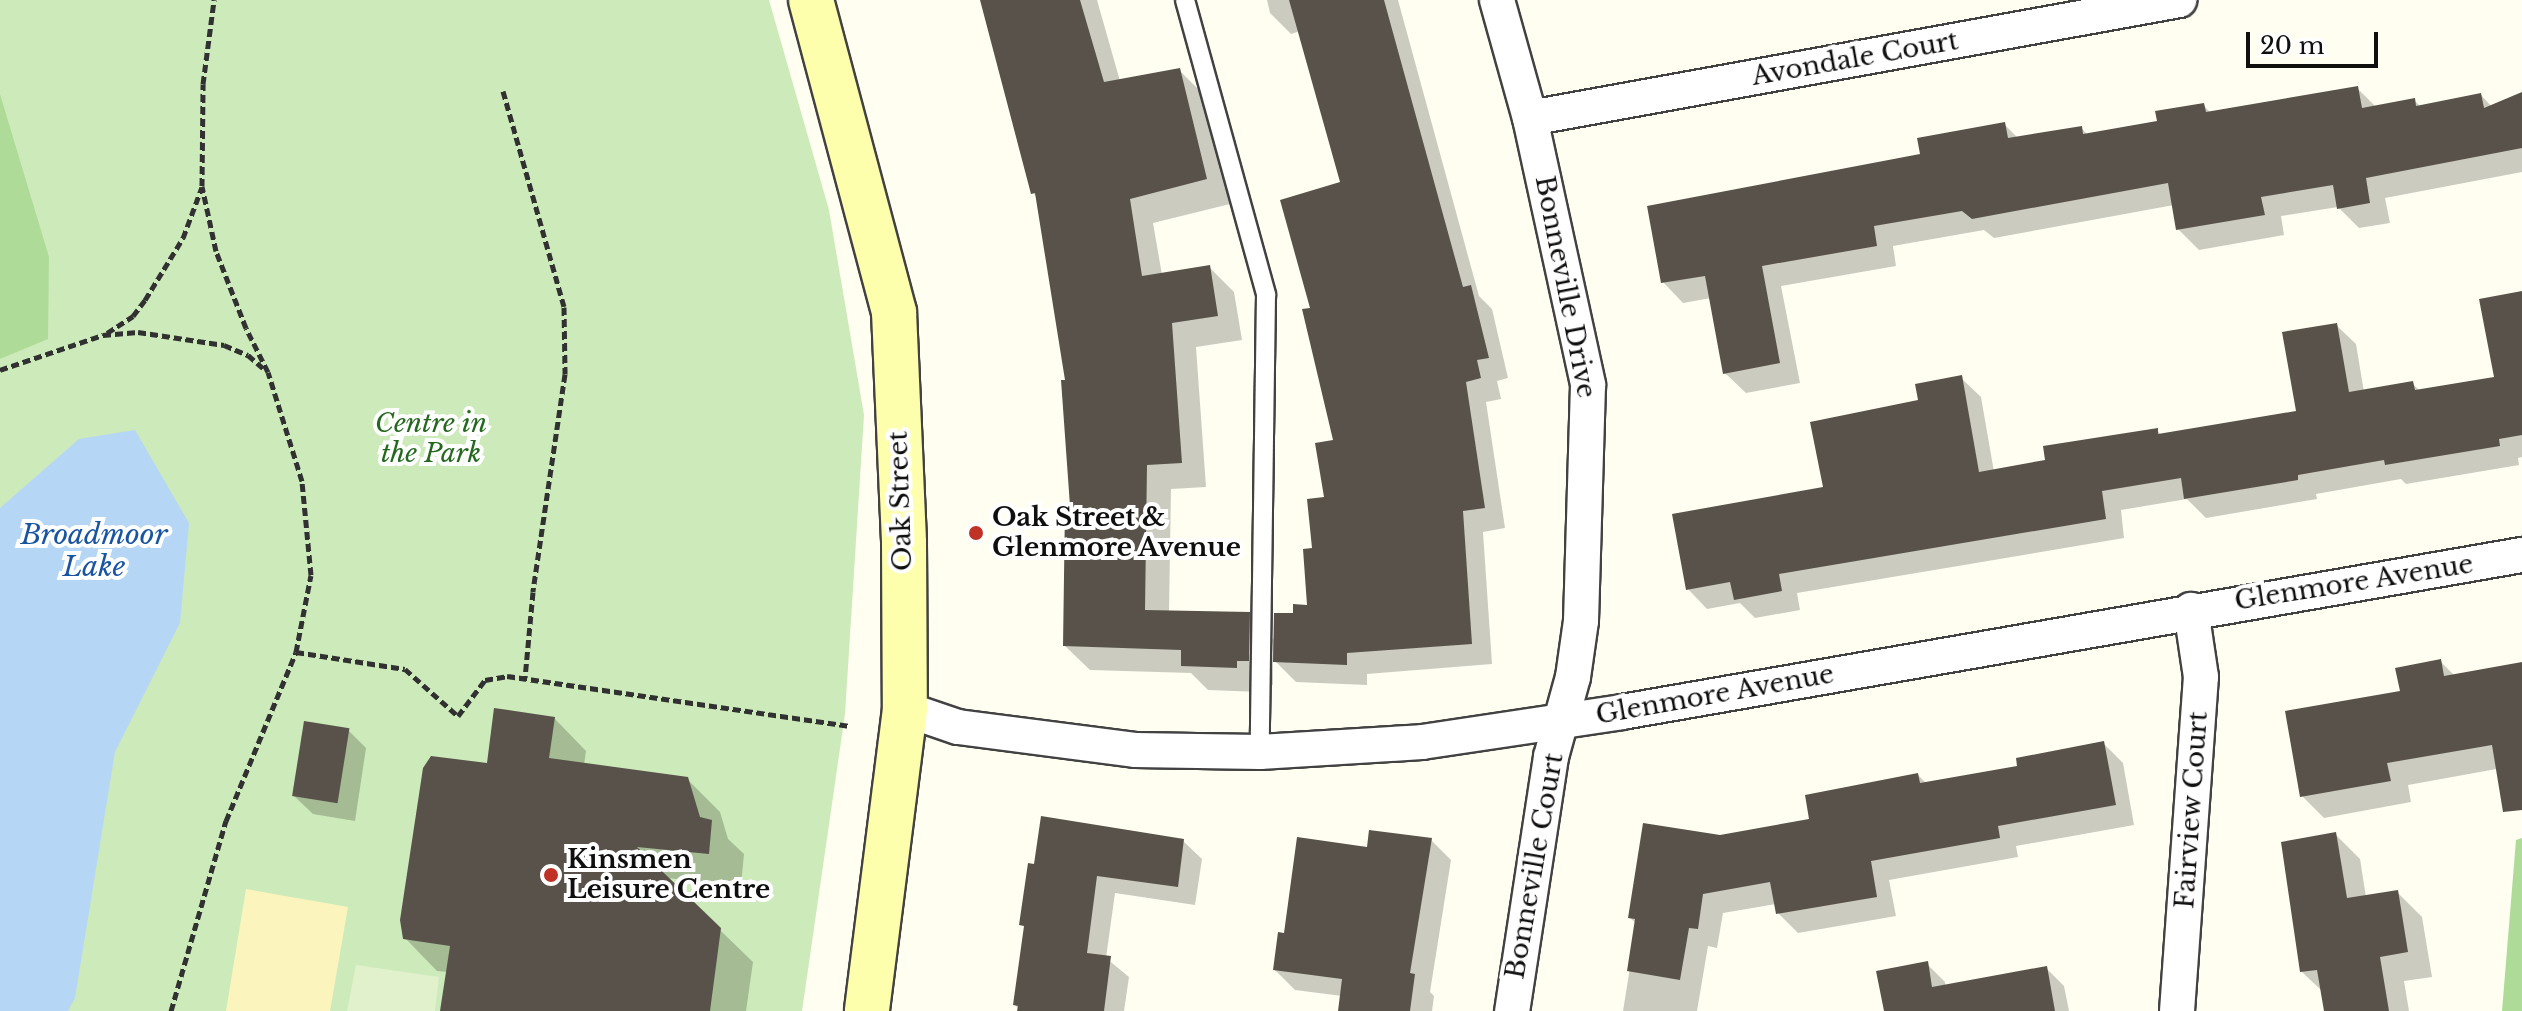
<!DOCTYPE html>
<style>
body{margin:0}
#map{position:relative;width:2522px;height:1011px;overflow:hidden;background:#fffef1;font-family:"Libre Baskerville",serif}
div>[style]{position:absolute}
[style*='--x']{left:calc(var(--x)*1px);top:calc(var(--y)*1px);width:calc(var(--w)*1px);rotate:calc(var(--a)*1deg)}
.green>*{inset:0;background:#cdeaba}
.forest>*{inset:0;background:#afdb99}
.sand>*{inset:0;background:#fbf5bd}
.pitch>*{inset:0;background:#e0f1cc}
.water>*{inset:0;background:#b6d6f6}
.shadow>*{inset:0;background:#0003}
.building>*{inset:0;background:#58524b;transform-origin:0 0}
.path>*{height:5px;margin-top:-2.5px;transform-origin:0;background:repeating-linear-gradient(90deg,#313131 0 8px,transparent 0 12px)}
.roads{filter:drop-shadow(2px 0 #424242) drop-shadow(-2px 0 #424242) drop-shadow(0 2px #424242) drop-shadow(0 -2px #424242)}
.lane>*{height:18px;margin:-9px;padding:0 9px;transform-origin:9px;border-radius:9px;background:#fff}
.street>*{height:34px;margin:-17px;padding:0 17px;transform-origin:17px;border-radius:17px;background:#fff}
.secondary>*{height:44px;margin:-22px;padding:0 22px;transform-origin:22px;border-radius:22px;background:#feffac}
.dots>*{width:22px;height:22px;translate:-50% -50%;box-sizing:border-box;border:4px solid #fff;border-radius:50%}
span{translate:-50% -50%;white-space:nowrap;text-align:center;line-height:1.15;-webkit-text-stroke:8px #fff;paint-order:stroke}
.street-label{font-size:26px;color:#0f0f0f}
.park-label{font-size:26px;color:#24681e;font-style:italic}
.poi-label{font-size:26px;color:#0f0f0f;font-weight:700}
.left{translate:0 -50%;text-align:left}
.water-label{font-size:28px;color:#1754a2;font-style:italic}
.scale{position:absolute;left:2246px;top:32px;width:132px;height:36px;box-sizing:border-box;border:4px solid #0f0f0f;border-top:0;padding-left:10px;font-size:24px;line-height:28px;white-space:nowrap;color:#0f0f0f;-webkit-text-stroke:6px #fff;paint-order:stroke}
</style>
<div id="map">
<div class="green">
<i style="clip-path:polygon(0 0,769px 0,829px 210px,864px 415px,845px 714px,802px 1011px,0 1011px)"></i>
</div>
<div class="forest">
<i style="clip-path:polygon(0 94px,49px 257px,48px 339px,0 359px)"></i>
<i style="clip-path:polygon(2522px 838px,2522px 1011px,2502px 1011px,2516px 840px)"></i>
</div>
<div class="sand">
<i style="clip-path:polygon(246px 889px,348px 907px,330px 1011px,226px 1011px)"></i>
</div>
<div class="pitch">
<i style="clip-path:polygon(356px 965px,439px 977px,435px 1011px,347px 1011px)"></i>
</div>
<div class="water">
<i style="clip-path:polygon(135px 430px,189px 523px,180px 623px,115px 752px,75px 998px,68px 1011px,0 1011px,0 508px,79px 439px)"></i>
</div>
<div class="shadow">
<i style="clip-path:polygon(982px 0,1097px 0,1120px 81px,1179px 70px,1204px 95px,1230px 204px,1153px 223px,1162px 275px,1209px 267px,1234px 292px,1242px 340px,1196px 347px,1206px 487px,1171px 489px,1169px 612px,1249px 614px,1275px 641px,1295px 615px,1309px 607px,1314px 550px,1335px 442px,1313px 309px,1342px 184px,1300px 31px,1291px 34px,1270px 13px,1267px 0,1398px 0,1479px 296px,1492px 309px,1508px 378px,1497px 381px,1501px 399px,1486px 402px,1505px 528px,1483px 532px,1492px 664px,1367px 674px,1367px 685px,1296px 682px,1273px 659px,1273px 685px,1261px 684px,1260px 692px,1208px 690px,1191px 673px,1090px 670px,1065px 646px,1072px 508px,1067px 382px,1037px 197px,1033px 193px)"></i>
<i style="clip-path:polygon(2357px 88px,2376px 107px,2414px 100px,2421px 107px,2481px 95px,2492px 107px,2522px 93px,2522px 172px,2385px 198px,2390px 223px,2359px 228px,2338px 207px,2281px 216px,2284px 235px,2199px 250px,2178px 229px,2174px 205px,1994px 238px,1984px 230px,1893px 246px,1896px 266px,1781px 286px,1800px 383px,1746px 393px,1725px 373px,1711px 298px,1683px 303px,1663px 282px,1923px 156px,2004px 124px,2018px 138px,2081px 128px,2089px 136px,2159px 123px,2203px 105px,2211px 113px)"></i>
<i style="clip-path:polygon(2522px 293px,2522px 457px,2518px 458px,2519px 465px,2406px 484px,2401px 479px,2316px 494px,2317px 499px,2206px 518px,2187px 499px,2121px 510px,2124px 538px,1797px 593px,1800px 610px,1755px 618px,1740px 603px,1707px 609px,1688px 589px,1826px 489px,1921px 402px,1961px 378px,1981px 397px,1994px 472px,2048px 462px,2157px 430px,2162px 436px,2298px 413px,2336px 325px,2356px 344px,2364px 392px,2413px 384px,2420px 391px,2496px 378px)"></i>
<i style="clip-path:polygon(2441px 662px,2455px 676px,2522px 664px,2522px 784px,2502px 768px,2408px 785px,2411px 802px,2324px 818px,2302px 796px,2402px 692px)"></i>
<i style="clip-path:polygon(554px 718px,586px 751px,584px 765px,687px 779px,720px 812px,728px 839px,744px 854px,741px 885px,666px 878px,753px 962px,746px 1011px,442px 1011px,448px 972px,437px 971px,405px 938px,489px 765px)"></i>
<i style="clip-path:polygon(348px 730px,366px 748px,355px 821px,313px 814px,294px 796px)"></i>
<i style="clip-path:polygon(2103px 743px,2123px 763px,2134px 825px,2016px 846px,2018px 857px,1889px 880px,1896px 916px,1798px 933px,1778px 913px,1776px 904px,1723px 913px,1717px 948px,1708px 946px,1697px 1011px,1623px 1011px,1637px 924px,1630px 918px,1720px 837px,1811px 821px,1918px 775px,1927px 784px,2019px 768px)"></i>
<i style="clip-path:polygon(2335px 834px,2360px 859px,2366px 897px,2397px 892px,2422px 917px,2432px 977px,2404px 981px,2409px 1011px,2326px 1011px,2323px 992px,2302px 972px)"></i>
<i style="clip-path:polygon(1431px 840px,1451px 860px,1430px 992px,1434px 996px,1432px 1011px,1340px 1011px,1342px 996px,1295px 990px,1275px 970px,1285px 935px,1369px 849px)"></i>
<i style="clip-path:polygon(1183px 841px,1202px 859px,1195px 905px,1115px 893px,1106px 958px,1129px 977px,1124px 1011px,1019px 1011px,1015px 1004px,1026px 929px,1022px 924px,1030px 866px)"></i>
<i style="clip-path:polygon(1927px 964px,1945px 982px,1951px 1011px,1886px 1011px)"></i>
<i style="clip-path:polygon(2046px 968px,2064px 986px,2069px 1011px,1992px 1011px)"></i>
</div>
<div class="building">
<i style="clip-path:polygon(980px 0,1080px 0,1104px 82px,1180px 68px,1207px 179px,1130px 199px,1142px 276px,1210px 265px,1218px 316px,1172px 323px,1182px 463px,1147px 465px,1145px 610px,1250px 612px,1249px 661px,1237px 661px,1237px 668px,1181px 666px,1181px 650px,1063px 646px,1065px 506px,1070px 506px,1061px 380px,1065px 380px,1035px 193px,1031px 194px)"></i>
<i style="clip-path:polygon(1289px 0,1384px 0,1463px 287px,1471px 285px,1489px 358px,1477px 360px,1481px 378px,1466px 382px,1485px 508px,1463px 511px,1472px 644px,1347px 653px,1347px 665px,1273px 662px,1274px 613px,1293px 613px,1293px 604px,1307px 605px,1303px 549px,1312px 548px,1307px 499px,1324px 497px,1315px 443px,1333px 440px,1302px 309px,1310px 308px,1280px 200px,1340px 182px)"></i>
<i style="clip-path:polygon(2358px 86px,2362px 108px,2415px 98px,2416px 106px,2481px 93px,2484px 108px,2522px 92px,2522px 148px,2366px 178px,2370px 203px,2337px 209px,2333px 185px,2261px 197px,2265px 215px,2176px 230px,2168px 183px,1972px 219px,1962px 211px,1874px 226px,1877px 246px,1762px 266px,1780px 363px,1723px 374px,1705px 276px,1661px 283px,1647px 206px,1920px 154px,1917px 138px,2005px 122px,2008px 138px,2082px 126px,2083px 134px,2157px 121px,2155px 111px,2204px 103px,2206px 112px)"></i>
<i style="clip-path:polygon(2522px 291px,2522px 435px,2499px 439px,2500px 446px,2385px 465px,2384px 460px,2298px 475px,2298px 480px,2184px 499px,2181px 478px,2102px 491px,2106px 519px,1779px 574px,1782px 591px,1734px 600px,1730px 582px,1686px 590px,1672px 514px,1823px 487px,1810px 422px,1918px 400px,1915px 384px,1962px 375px,1979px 472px,2045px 460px,2043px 446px,2158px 428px,2158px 434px,2296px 411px,2282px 332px,2337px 323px,2349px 392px,2413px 381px,2415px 390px,2494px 377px,2479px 299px)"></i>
<i style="clip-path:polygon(2441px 659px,2444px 676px,2522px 662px,2522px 810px,2503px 812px,2492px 745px,2387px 763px,2391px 781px,2300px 797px,2285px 711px,2400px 691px,2395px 668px)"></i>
<i style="clip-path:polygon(494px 708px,555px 717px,549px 758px,688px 777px,700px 817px,712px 820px,709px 854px,637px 847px,721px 928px,710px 1011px,440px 1011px,450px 946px,403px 939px,400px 920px,423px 768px,431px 756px,487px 763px)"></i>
<i style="left:304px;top:721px;width:46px;height:76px;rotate:9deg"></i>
<i style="clip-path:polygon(2104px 741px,2116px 805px,1998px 826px,2000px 838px,1871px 861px,1877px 897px,1776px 914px,1770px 882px,1703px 894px,1698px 929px,1689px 928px,1680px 980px,1627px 971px,1635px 919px,1628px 918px,1643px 823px,1720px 835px,1809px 819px,1805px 795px,1918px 773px,1920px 783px,2017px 766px,2016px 758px)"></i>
<i style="clip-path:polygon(1041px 816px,1184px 839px,1178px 887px,1097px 876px,1087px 953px,1111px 956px,1104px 1011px,1017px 1011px,1018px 1006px,1013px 1005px,1024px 926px,1019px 925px,1028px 863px,1034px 864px)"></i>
<i style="clip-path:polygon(1369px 830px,1432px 838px,1410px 973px,1415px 974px,1410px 1011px,1338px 1011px,1342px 979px,1273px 970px,1278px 932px,1284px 933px,1297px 837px,1367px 847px)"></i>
<i style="clip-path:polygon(2336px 832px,2347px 898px,2398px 890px,2408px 952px,2380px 957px,2389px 1011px,2324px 1011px,2317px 970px,2300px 972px,2281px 842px)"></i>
<i style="clip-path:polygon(1928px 961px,1932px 987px,2047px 966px,2055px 1011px,1884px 1011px,1876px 971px)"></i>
</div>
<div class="path">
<i style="--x:503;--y:91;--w:224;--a:74.2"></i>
<i style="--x:564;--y:307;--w:67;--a:89.1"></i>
<i style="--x:565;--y:374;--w:220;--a:98.4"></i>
<i style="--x:533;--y:592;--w:86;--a:95.3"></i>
<i style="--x:107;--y:333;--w:31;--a:-33"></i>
<i style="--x:133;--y:316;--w:20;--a:-53"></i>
<i style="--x:145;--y:300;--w:73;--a:-58.5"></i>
<i style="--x:183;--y:238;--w:54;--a:-69.6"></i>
<i style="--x:0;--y:370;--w:109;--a:-18.8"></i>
<i style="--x:103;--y:335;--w:35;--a:-5"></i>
<i style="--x:138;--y:332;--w:87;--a:8.6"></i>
<i style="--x:224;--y:345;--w:26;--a:23"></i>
<i style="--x:248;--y:355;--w:21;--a:41"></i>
<i style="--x:296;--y:652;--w:110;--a:8.9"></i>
<i style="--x:405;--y:669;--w:71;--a:41.6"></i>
<i style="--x:458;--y:716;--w:45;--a:-53.1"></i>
<i style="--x:485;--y:680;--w:22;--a:-10"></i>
<i style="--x:507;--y:676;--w:345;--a:8.3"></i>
<i style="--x:171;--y:1011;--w:198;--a:-73.9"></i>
<i style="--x:226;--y:821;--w:183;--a:-67.5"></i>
<i style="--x:296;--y:652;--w:78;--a:-79"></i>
<i style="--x:311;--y:575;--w:94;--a:-95.5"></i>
<i style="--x:302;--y:481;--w:114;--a:-107.3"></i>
<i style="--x:268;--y:372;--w:49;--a:-116.6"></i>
<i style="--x:246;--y:328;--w:83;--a:-111.3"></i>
<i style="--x:216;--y:251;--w:66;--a:-102.2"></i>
<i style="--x:202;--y:186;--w:102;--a:-89.4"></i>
<i style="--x:203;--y:84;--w:85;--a:-82.5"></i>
</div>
<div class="roads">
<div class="lane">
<i style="--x:1185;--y:0;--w:306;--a:74.6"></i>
<i style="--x:1266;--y:295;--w:457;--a:90.8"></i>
</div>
<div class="street">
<i style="--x:1497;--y:0;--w:123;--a:74.4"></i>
<i style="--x:1530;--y:118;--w:273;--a:77.7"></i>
<i style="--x:1588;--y:385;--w:236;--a:91.7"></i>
<i style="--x:1581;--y:621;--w:57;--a:98.1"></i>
<i style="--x:1573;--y:677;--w:83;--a:105.4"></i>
<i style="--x:1551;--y:757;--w:257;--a:98.7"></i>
<i style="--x:1530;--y:118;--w:660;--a:-10.3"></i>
<i style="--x:905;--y:709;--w:56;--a:18.8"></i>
<i style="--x:958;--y:727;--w:178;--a:7.4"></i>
<i style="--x:1135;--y:750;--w:125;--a:0.9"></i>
<i style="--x:1260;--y:752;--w:162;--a:-3.5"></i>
<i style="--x:1422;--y:742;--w:202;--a:-8.5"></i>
<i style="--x:1622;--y:712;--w:914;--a:-9.9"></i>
<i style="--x:2177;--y:1011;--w:335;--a:-85.9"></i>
<i style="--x:2201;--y:677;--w:68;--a:-98.5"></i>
</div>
<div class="secondary">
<i style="--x:811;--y:0;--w:323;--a:75.1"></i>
<i style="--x:894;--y:312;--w:231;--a:87.5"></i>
<i style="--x:904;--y:543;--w:166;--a:89.7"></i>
<i style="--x:905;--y:709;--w:304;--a:97.2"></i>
</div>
</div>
<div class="dots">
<i style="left:976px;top:533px;background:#c03226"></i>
<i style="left:551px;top:875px;background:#c03226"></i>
</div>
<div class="street-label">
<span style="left:1855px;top:59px;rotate:-10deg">Avondale Court</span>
<span style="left:1565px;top:287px;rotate:79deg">Bonneville Drive</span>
<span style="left:901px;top:501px;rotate:-92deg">Oak Street</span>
<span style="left:2354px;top:583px;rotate:-9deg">Glenmore Avenue</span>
<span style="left:1715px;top:695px;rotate:-10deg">Glenmore Avenue</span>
<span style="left:2192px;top:810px;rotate:-86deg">Fairview Court</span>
<span style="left:1535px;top:866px;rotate:-80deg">Bonneville Court</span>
</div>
<div class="park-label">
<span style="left:431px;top:439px">Centre in<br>the Park</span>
</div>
<div class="poi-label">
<span class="left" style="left:992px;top:533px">Oak Street &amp;<br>Glenmore Avenue</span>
<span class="left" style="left:567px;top:875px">Kinsmen<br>Leisure Centre</span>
</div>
<div class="water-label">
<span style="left:94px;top:551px">Broadmoor<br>Lake</span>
</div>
<div class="scale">20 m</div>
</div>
